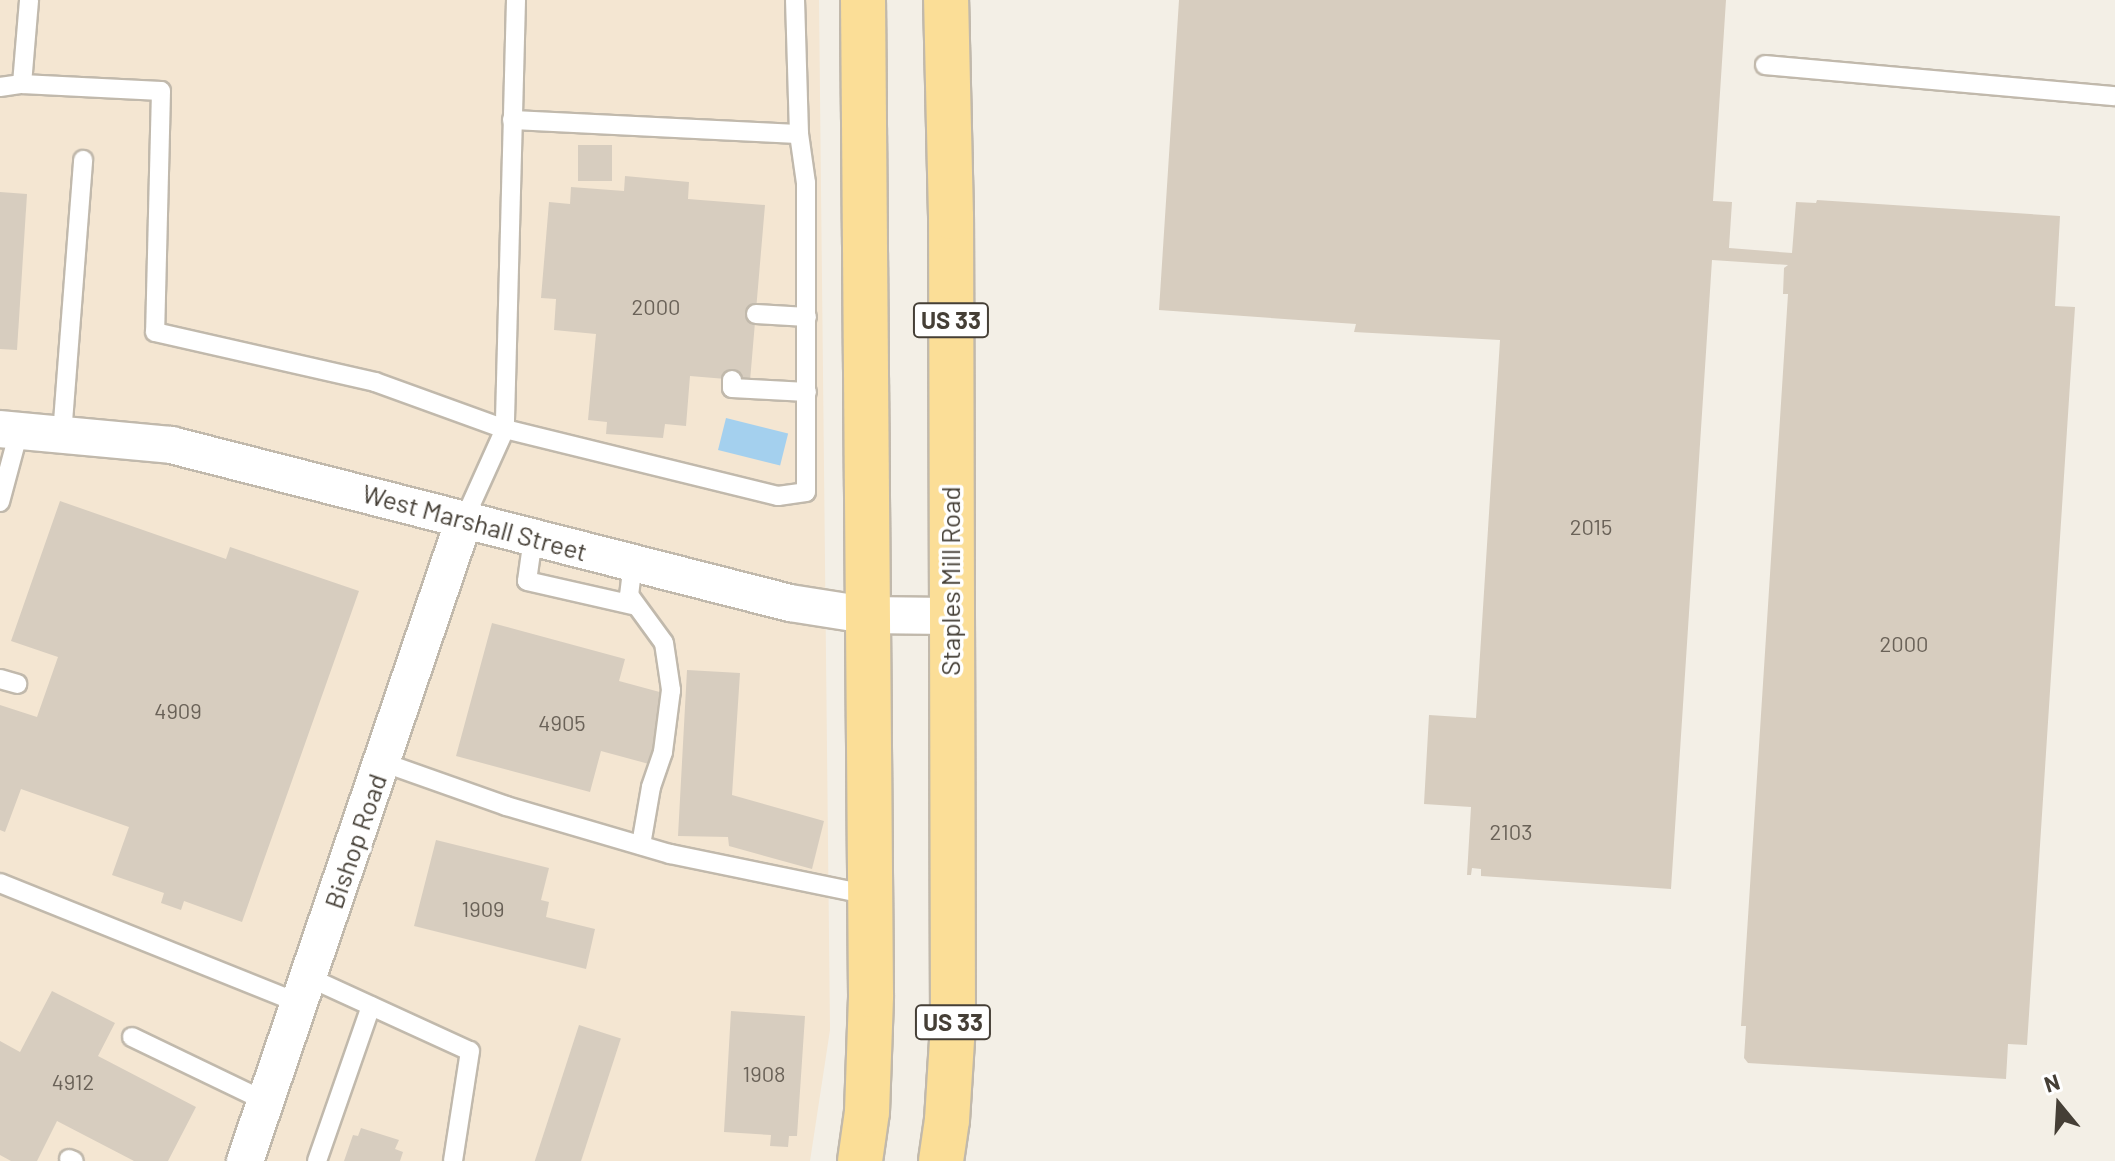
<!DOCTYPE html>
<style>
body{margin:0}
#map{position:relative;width:2115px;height:1161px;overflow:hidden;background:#f3efe6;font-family:Barlow,sans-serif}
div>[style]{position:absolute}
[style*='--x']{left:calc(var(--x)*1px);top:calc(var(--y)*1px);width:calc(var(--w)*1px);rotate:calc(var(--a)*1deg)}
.commercial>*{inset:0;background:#f4e6d2}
.water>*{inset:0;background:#a4d0ee;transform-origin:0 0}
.building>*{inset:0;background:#d7cdbf;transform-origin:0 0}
.roads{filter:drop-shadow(2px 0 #c1b9ac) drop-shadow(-2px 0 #c1b9ac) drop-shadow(0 2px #c1b9ac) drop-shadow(0 -2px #c1b9ac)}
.lane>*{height:18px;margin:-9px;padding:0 9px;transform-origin:9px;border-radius:9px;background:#fff}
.street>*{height:36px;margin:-18px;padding:0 18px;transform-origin:18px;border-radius:18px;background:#fff}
.primary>*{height:44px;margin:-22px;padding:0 22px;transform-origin:22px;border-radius:22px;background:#fbde97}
span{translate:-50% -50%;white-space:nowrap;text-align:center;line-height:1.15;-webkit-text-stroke:7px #fff;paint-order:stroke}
.number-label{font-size:22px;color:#6a6258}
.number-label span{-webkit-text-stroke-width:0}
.shield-label span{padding:2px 6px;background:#fff;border:2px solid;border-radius:6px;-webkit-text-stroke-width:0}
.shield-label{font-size:24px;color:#453f36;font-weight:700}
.street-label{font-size:26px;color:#453f36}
.north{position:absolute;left:2019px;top:1065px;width:80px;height:80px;-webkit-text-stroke:6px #fff;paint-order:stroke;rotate:342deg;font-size:22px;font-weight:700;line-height:32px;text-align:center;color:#453f36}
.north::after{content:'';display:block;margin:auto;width:28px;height:36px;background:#453f36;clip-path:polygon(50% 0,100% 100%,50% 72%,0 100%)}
</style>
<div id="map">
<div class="commercial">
<i style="clip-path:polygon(0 0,819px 0,830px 1030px,810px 1161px,0 1161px)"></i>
</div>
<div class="water">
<i style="left:726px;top:418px;width:64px;height:33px;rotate:14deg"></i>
</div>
<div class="building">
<i style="clip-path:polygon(1179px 0,1726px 0,1713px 201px,1732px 202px,1729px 248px,1792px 253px,1796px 202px,1816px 203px,1817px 200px,2060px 216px,2055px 306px,2075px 307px,2027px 1045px,2008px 1044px,2006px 1079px,1748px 1063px,1744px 1058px,1746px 1026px,1741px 1026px,1788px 294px,1783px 294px,1784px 268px,1788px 265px,1712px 260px,1671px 889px,1481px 876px,1481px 869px,1472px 868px,1471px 875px,1467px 875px,1471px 807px,1424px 804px,1429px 715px,1476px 718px,1500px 340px,1354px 332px,1356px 324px,1159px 310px)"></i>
<i style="left:612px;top:145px;width:36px;height:34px;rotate:90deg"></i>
<i style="clip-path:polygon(625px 176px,689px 182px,688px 199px,765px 205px,750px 381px,690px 376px,686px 426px,665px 424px,663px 438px,606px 434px,607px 422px,588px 420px,596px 334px,554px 330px,556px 299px,541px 298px,549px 202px,570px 204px,571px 187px,624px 191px)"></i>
<i style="clip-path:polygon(0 192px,27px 194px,17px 350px,0 349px)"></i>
<i style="clip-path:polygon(60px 501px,226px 559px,230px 547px,359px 591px,242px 922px,184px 901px,181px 910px,161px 903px,164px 893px,112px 875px,129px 827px,21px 789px,5px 832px,0 830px,0 705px,37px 717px,58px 657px,11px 641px)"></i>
<i style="clip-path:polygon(492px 623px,625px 659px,619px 681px,667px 694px,649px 764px,601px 751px,590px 792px,456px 756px)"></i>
<i style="clip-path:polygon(687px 670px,740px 673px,732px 795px,824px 821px,812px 869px,729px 846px,728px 837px,678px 836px)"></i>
<i style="clip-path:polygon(436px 840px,549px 868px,541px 900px,549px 902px,546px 917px,595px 929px,586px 969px,414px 926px)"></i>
<i style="clip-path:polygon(52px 991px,115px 1023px,98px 1056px,196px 1107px,168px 1161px,134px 1161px,57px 1121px,37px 1161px,11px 1161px,0 1155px,0 1041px,20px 1052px)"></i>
<i style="clip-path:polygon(731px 1011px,805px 1016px,797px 1136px,789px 1136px,788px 1147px,770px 1146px,771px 1135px,724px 1132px)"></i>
<i style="left:579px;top:1025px;width:44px;height:144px;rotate:18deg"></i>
<i style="clip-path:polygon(361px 1128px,399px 1140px,395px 1149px,403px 1152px,400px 1161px,344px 1161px,353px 1135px,358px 1136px)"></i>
</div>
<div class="roads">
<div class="lane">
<i style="--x:516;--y:0;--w:429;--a:91.5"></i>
<i style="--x:505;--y:429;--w:281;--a:13.8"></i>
<i style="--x:778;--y:496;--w:28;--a:-8"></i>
<i style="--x:806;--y:492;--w:309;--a:-90"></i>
<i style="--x:806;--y:183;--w:49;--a:-98.1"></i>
<i style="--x:1765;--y:65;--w:351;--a:5.1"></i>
<i style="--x:22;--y:84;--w:139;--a:2.9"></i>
<i style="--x:161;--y:91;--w:241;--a:91.4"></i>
<i style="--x:155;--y:332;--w:226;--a:12.8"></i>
<i style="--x:375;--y:382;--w:138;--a:19.9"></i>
<i style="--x:505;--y:429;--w:100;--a:114.3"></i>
<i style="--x:0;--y:87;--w:22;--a:-8"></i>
<i style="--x:22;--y:84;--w:84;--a:-85.2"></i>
<i style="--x:512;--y:120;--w:287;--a:2.8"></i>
<i style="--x:799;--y:134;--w:134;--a:-91.7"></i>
<i style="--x:756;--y:314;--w:51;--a:3.4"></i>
<i style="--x:732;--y:380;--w:8;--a:90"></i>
<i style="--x:732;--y:388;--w:75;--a:3.1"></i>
<i style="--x:62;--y:435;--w:276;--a:-85.6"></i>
<i style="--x:0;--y:502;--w:73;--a:-75"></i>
<i style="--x:533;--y:538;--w:43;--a:97.9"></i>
<i style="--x:527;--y:581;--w:109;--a:12.8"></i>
<i style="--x:633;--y:563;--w:32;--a:97"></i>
<i style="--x:629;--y:595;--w:59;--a:53.9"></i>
<i style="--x:664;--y:643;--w:48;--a:81.5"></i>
<i style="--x:671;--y:690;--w:63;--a:97.4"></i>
<i style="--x:663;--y:752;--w:37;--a:109"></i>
<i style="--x:651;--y:787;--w:59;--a:99.8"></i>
<i style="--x:0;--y:679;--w:18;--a:16"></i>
<i style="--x:382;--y:762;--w:132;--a:19.5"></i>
<i style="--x:506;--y:806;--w:171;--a:16.3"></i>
<i style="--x:670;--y:854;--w:204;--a:11.6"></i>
<i style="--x:0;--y:883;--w:322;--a:21.9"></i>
<i style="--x:308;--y:977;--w:178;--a:24.6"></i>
<i style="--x:470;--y:1051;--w:111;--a:98.8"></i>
<i style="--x:132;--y:1037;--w:148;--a:25.7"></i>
<i style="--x:69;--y:1159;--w:5;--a:22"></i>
<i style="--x:317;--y:1161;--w:164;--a:-70.8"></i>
</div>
<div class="street">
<i style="--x:0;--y:429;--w:172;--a:5.3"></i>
<i style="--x:171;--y:445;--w:639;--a:14.32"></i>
<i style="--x:790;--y:603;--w:77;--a:9"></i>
<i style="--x:866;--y:615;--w:83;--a:0.7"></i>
<i style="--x:245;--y:1161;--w:677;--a:-71.14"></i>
</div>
<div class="primary">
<i style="--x:860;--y:1161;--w:49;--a:-81.9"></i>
<i style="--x:867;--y:1112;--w:117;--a:-88"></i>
<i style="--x:871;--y:995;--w:995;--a:-90.46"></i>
<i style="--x:941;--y:1161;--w:41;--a:-81.7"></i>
<i style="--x:947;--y:1120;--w:96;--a:-86.4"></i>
<i style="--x:953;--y:1024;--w:807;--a:-90.14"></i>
<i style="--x:951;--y:217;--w:217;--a:-91.3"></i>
</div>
</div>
<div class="number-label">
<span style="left:656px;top:307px">2000</span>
<span style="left:1591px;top:527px">2015</span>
<span style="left:1904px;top:644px">2000</span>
<span style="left:178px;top:711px">4909</span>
<span style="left:562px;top:723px">4905</span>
<span style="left:1511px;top:832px">2103</span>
<span style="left:483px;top:909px">1909</span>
<span style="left:764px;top:1074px">1908</span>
<span style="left:73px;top:1082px">4912</span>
</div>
<div class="shield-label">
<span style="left:951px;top:320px">US 33</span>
<span style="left:953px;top:1022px">US 33</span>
</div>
<div class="street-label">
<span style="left:475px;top:522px;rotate:15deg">West Marshall Street</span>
<span style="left:950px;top:581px;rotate:-90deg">Staples Mill Road</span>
<span style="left:355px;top:841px;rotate:-71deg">Bishop Road</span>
</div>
<div class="north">N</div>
</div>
